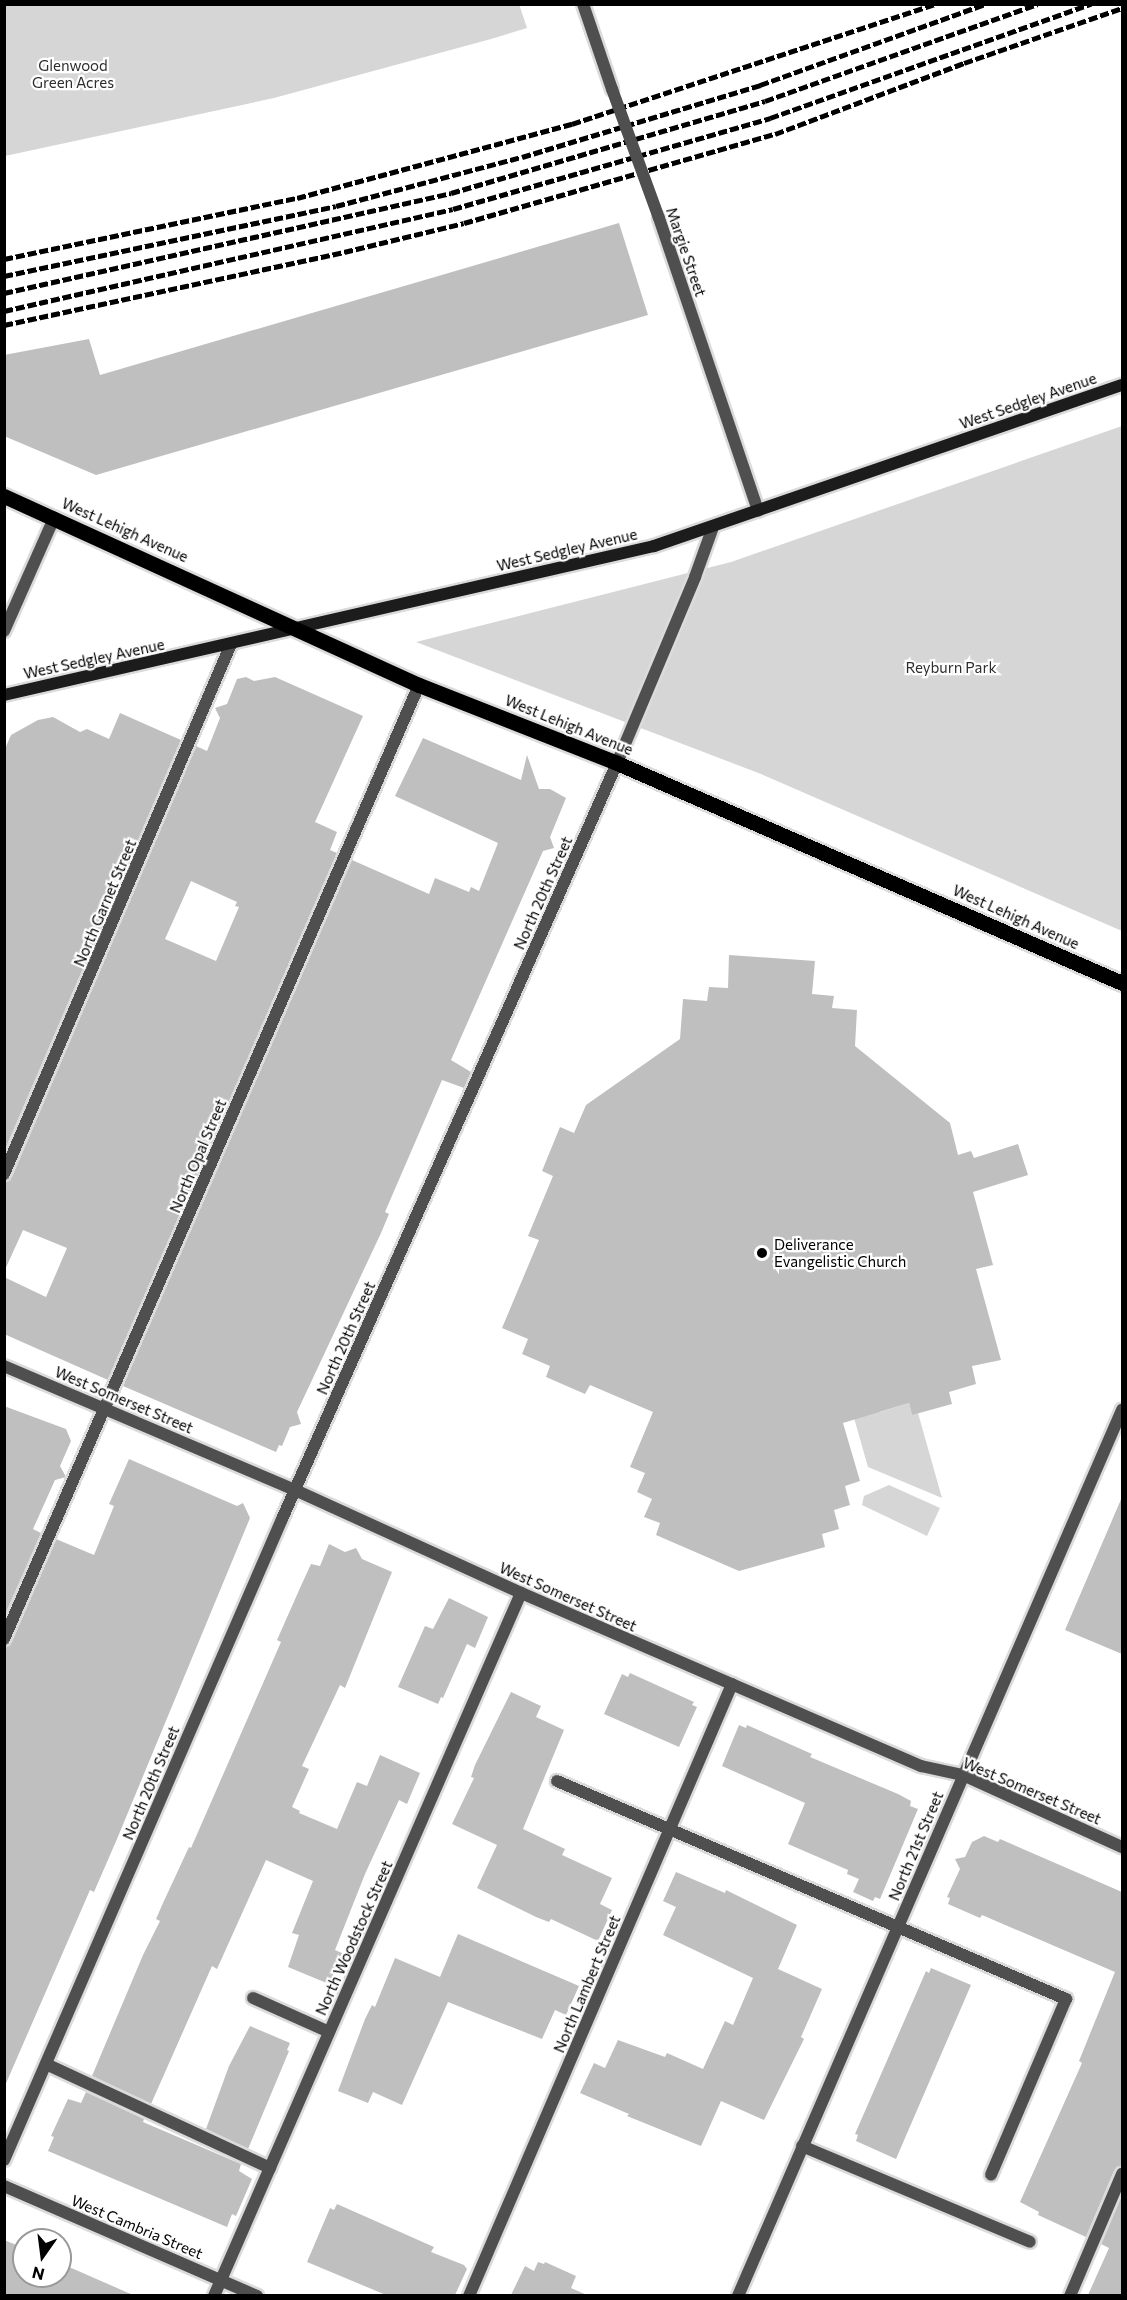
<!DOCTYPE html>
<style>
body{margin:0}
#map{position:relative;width:1127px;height:2300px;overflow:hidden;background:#fff;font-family:Commissioner,sans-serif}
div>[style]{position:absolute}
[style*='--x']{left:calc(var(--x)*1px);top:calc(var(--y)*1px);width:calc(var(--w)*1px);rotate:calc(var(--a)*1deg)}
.green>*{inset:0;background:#d6d6d6}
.building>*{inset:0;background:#bfbfbf}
.roads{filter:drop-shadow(2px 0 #dbdbdb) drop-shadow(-2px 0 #dbdbdb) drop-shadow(0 2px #dbdbdb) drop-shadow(0 -2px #dbdbdb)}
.lane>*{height:12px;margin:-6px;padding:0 6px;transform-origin:6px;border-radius:6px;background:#4f4f4f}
.street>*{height:12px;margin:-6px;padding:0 6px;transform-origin:6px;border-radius:6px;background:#4f4f4f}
.secondary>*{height:12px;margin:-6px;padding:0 6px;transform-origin:6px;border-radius:6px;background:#1c1c1c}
.primary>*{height:15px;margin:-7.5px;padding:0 7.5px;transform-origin:7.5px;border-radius:7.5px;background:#000}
.rail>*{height:4.5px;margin-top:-2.25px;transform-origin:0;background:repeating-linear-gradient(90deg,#000 0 9px,transparent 0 12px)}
.street-bridge>*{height:12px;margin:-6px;padding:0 6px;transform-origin:6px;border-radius:6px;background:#4f4f4f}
.dots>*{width:16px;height:16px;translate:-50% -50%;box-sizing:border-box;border:3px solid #fff;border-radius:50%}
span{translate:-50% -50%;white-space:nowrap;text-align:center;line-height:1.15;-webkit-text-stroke:4.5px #fff;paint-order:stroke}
.park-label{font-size:15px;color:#2d2d2d}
.street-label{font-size:15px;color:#000}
.poi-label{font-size:15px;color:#000}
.left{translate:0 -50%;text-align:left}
.frame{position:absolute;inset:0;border:6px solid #000;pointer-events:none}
.north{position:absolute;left:12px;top:2228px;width:60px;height:60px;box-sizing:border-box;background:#fff;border:2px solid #999;border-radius:50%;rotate:194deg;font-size:16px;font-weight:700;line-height:24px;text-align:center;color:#000}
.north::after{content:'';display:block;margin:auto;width:21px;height:27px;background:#000;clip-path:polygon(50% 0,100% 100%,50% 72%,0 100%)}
</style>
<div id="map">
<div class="green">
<i style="clip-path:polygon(519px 4px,527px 28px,491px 39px,274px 98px,5px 156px,5px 5px)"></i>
<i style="clip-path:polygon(1122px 426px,1122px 931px,761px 774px,416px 642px,731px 562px)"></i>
<i style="clip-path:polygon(909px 1403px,912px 1415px,918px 1413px,942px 1498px,868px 1467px,850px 1404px,880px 1412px)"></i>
<i style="clip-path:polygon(889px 1485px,940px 1508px,927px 1536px,862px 1505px,864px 1496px)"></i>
</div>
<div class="building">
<i style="clip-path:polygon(619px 223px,648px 315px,96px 475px,4px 436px,4px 355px,89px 339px,100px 375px)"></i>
<i style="clip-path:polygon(evenodd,246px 677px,254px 681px,275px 677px,363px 716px,315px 822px,337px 832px,330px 850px,337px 853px,108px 1380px,4px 1334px,4px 1277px,46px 1297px,67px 1248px,23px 1230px,4px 1272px,4px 1182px,12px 1177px,196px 746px,207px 751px,220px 718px,215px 708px,227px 704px,237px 679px,246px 677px,191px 881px,237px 902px,235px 906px,239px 907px,216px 961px,165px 939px,191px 881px)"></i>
<i style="clip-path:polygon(120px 713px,181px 740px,4px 1152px,4px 751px,11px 735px,38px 720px,53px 717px,80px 732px,87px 729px,109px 739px)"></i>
<i style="clip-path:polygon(423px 738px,521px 780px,527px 755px,539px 789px,550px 789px,566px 798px,550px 837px,554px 848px,543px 851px,451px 1060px,471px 1072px,464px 1088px,442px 1080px,385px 1212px,389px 1214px,381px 1233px,297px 1412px,301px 1424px,290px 1427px,282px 1446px,279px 1445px,276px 1452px,123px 1386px,352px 860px,429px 894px,435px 878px,469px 892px,471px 887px,479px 891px,498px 843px,395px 796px)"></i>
<i style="clip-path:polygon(729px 955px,815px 961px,812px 994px,834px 996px,832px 1008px,857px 1010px,855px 1046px,950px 1123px,958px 1155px,971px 1151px,974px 1158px,1018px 1144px,1028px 1175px,973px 1192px,993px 1265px,976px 1269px,1001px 1360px,972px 1366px,976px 1384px,949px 1392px,952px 1404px,912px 1415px,909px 1403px,843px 1423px,860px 1481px,845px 1486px,850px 1505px,834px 1510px,839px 1529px,822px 1534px,825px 1547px,739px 1571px,656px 1535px,660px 1523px,644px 1517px,652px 1499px,637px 1492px,645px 1473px,630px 1467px,653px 1412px,590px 1385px,585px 1394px,546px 1377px,550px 1366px,522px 1354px,528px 1339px,502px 1328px,539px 1240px,528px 1236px,553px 1176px,542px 1171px,560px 1127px,574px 1133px,586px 1105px,680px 1039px,683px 999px,707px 1001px,709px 987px,728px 988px)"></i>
<i style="clip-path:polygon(4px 1406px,66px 1429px,71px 1441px,60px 1466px,66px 1477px,55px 1480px,33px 1529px,41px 1533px,4px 1617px)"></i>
<i style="clip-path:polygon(129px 1459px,237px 1506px,243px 1503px,250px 1518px,117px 1839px,94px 1892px,90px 1890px,4px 2088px,4px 1647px,12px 1642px,56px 1539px,94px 1555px,114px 1506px,109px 1504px)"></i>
<i style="clip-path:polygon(1122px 1497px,1122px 1654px,1065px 1630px)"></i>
<i style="clip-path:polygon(329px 1544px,345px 1552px,356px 1548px,362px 1559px,392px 1572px,345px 1688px,340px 1685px,302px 1766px,309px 1769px,292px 1807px,300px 1811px,299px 1813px,337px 1829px,357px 1782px,367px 1786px,380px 1755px,420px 1773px,407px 1804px,399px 1800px,365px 1874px,335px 1950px,342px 1953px,329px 1984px,288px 1967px,299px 1935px,292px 1933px,313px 1881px,266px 1860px,217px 1969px,212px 1966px,151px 2104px,92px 2076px,143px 1955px,160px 1921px,156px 1919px,163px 1903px,189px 1847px,191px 1848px,281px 1642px,277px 1640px,300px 1588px,311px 1564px,320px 1566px)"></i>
<i style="clip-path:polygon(449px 1598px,488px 1617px,475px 1648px,467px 1644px,443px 1698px,441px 1697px,438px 1704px,398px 1687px,425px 1626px,433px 1629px)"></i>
<i style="clip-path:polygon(630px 1673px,694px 1702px,692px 1705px,697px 1707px,679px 1747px,604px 1714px,622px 1674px,628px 1677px)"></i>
<i style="clip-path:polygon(511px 1692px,541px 1706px,536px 1717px,564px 1730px,523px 1829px,565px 1849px,562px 1855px,612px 1878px,600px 1904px,612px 1910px,598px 1941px,551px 1919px,549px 1922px,536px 1917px,477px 1888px,497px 1845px,452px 1824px,474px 1778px,471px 1777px,475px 1765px)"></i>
<i style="clip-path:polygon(739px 1725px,746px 1728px,747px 1725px,812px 1754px,810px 1757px,898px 1794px,911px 1801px,910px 1806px,918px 1809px,880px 1899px,875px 1897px,873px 1901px,853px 1892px,859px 1879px,847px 1874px,848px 1870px,788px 1844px,805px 1803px,722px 1766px)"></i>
<i style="clip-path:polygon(984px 1836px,998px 1842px,1000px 1839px,1122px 1892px,1122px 2166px,1114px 2171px,1086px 2237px,1038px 2215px,1039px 2212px,1020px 2202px,1082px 2063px,1079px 2061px,1115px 1972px,982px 1915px,980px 1918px,948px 1904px,950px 1898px,947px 1897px,960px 1869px,955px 1859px,965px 1857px,972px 1842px)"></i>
<i style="clip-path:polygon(676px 1872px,725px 1893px,726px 1890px,797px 1925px,778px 1969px,822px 1989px,801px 2037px,804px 2039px,764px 2120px,721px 2101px,701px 2146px,627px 2116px,629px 2114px,580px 2093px,594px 2063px,605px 2068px,618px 2040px,665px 2057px,667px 2053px,703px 2069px,725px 2021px,733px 2025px,753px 1978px,663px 1935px,676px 1907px,663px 1901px)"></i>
<i style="clip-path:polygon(458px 1934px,579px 1986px,566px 2015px,555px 2010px,542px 2039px,448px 2002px,402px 2105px,373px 2092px,368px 2103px,338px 2091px,365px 2019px,372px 2005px,375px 2007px,395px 1958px,440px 1977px)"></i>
<i style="clip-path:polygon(931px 1968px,971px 1985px,896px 2159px,856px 2141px,858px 2135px,855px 2134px,926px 1971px,929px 1973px)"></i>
<i style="clip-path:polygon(250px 2026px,290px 2043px,287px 2050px,289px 2051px,248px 2149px,206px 2129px,229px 2066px)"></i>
<i style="clip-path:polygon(86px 2092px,144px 2119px,143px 2122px,241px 2164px,239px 2171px,252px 2179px,236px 2216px,232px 2214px,227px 2227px,48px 2151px,54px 2137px,51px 2136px,68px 2099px,81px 2103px)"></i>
<i style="clip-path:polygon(1122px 2194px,1122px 2295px,1088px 2295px,1109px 2248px,1101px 2244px)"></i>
<i style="clip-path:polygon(337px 2204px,434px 2247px,431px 2252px,464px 2265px,467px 2269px,455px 2295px,386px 2295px,307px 2262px,330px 2208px,334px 2210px)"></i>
<i style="clip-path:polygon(4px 2240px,24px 2248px,24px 2276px,60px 2276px,60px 2263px,133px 2295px,4px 2295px)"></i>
<i style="clip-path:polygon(538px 2262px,544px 2264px,545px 2262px,576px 2276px,571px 2288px,587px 2295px,511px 2295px,525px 2266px,534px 2271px)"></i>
</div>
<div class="roads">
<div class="lane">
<i style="--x:557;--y:1781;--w:554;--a:23.19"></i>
<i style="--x:1066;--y:1999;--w:191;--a:113.1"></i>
<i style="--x:253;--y:1998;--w:83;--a:24.1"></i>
<i style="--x:46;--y:2064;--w:247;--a:24.9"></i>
<i style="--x:802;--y:2146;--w:247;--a:22.8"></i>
</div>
<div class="street">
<i style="--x:583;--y:4;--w:90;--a:71.2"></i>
<i style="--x:659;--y:218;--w:309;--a:71.3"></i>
<i style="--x:4;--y:631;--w:124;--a:-66.1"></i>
<i style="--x:4;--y:1174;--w:577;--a:-66.81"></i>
<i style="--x:4;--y:1366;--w:316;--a:23.1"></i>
<i style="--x:295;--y:1490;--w:248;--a:24.5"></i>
<i style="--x:521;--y:1593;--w:436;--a:23.4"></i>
<i style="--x:921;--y:1766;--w:43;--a:12.1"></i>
<i style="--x:963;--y:1775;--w:175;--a:24.4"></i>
<i style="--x:4;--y:1639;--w:1040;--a:-66.49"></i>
<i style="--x:4;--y:2160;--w:699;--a:-66.55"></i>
<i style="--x:282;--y:1519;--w:827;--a:-66.1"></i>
<i style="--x:617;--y:763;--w:202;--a:-67.2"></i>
<i style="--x:695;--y:577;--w:53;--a:-70.2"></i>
<i style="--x:4;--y:2186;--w:276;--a:23.5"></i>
<i style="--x:214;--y:2296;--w:767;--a:-66.41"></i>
<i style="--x:469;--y:2296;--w:666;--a:-66.74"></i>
<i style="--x:738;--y:2296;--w:966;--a:-66.57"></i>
<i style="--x:1070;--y:2296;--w:133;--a:-66.9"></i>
</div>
<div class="secondary">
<i style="--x:4;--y:695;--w:667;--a:-12.91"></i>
<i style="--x:654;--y:546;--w:495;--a:-19"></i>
</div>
<div class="primary">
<i style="--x:4;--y:496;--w:456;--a:24.5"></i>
<i style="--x:419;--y:685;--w:213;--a:21.5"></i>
<i style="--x:617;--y:763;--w:551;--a:23.54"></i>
</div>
</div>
<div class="rail">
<i style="--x:4;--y:259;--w:299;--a:-11.8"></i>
<i style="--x:297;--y:198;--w:285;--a:-15.1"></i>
<i style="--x:572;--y:124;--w:382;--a:-18.3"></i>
<i style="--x:4;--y:276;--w:339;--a:-11.9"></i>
<i style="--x:336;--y:206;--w:192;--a:-14.8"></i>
<i style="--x:522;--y:157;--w:249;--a:-16.8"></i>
<i style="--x:760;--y:85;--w:239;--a:-19.8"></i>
<i style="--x:4;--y:293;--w:458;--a:-12.6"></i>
<i style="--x:451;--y:193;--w:327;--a:-16.3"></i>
<i style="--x:765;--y:101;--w:289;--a:-19.6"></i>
<i style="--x:4;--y:311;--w:460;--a:-12.8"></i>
<i style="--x:453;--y:209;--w:330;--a:-16"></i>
<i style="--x:770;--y:118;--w:341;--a:-19.6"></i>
<i style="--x:4;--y:325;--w:348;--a:-12.1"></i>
<i style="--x:344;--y:252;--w:123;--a:-13.6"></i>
<i style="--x:464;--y:223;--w:323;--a:-16"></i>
<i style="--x:775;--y:134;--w:202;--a:-20.6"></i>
<i style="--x:964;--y:63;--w:167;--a:-19.2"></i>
</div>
<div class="street-bridge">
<i style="--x:612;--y:89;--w:137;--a:70"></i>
</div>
<div class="dots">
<i style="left:762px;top:1253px;background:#000"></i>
</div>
<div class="park-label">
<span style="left:73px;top:74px">Glenwood<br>Green Acres</span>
<span style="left:951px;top:668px">Reyburn Park</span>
</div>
<div class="street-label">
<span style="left:686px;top:252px;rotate:71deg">Margie Street</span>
<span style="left:1028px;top:401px;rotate:-19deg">West Sedgley Avenue</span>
<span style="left:125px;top:530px;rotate:24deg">West Lehigh Avenue</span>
<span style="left:567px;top:550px;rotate:-13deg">West Sedgley Avenue</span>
<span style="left:94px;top:659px;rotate:-12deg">West Sedgley Avenue</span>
<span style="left:569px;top:725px;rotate:22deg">West Lehigh Avenue</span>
<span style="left:543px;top:893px;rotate:-66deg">North 20th Street</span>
<span style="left:105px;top:903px;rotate:-67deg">North Garnet Street</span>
<span style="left:1016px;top:917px;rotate:24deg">West Lehigh Avenue</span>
<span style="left:198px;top:1156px;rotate:-67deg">North Opal Street</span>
<span style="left:346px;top:1338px;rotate:-66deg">North 20th Street</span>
<span style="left:124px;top:1400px;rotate:23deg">West Somerset Street</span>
<span style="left:568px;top:1597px;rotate:24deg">West Somerset Street</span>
<span style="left:151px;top:1783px;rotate:-67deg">North 20th Street</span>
<span style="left:1032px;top:1791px;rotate:23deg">West Somerset Street</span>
<span style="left:916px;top:1846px;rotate:-67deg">North 21st Street</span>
<span style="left:354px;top:1938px;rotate:-66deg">North Woodstock Street</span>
<span style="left:587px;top:1984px;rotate:-67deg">North Lambert Street</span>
<span style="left:137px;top:2227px;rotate:23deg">West Cambria Street</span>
</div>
<div class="poi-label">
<span class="left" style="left:774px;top:1253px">Deliverance<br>Evangelistic Church</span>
</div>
<div class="frame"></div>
<div class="north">N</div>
</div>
